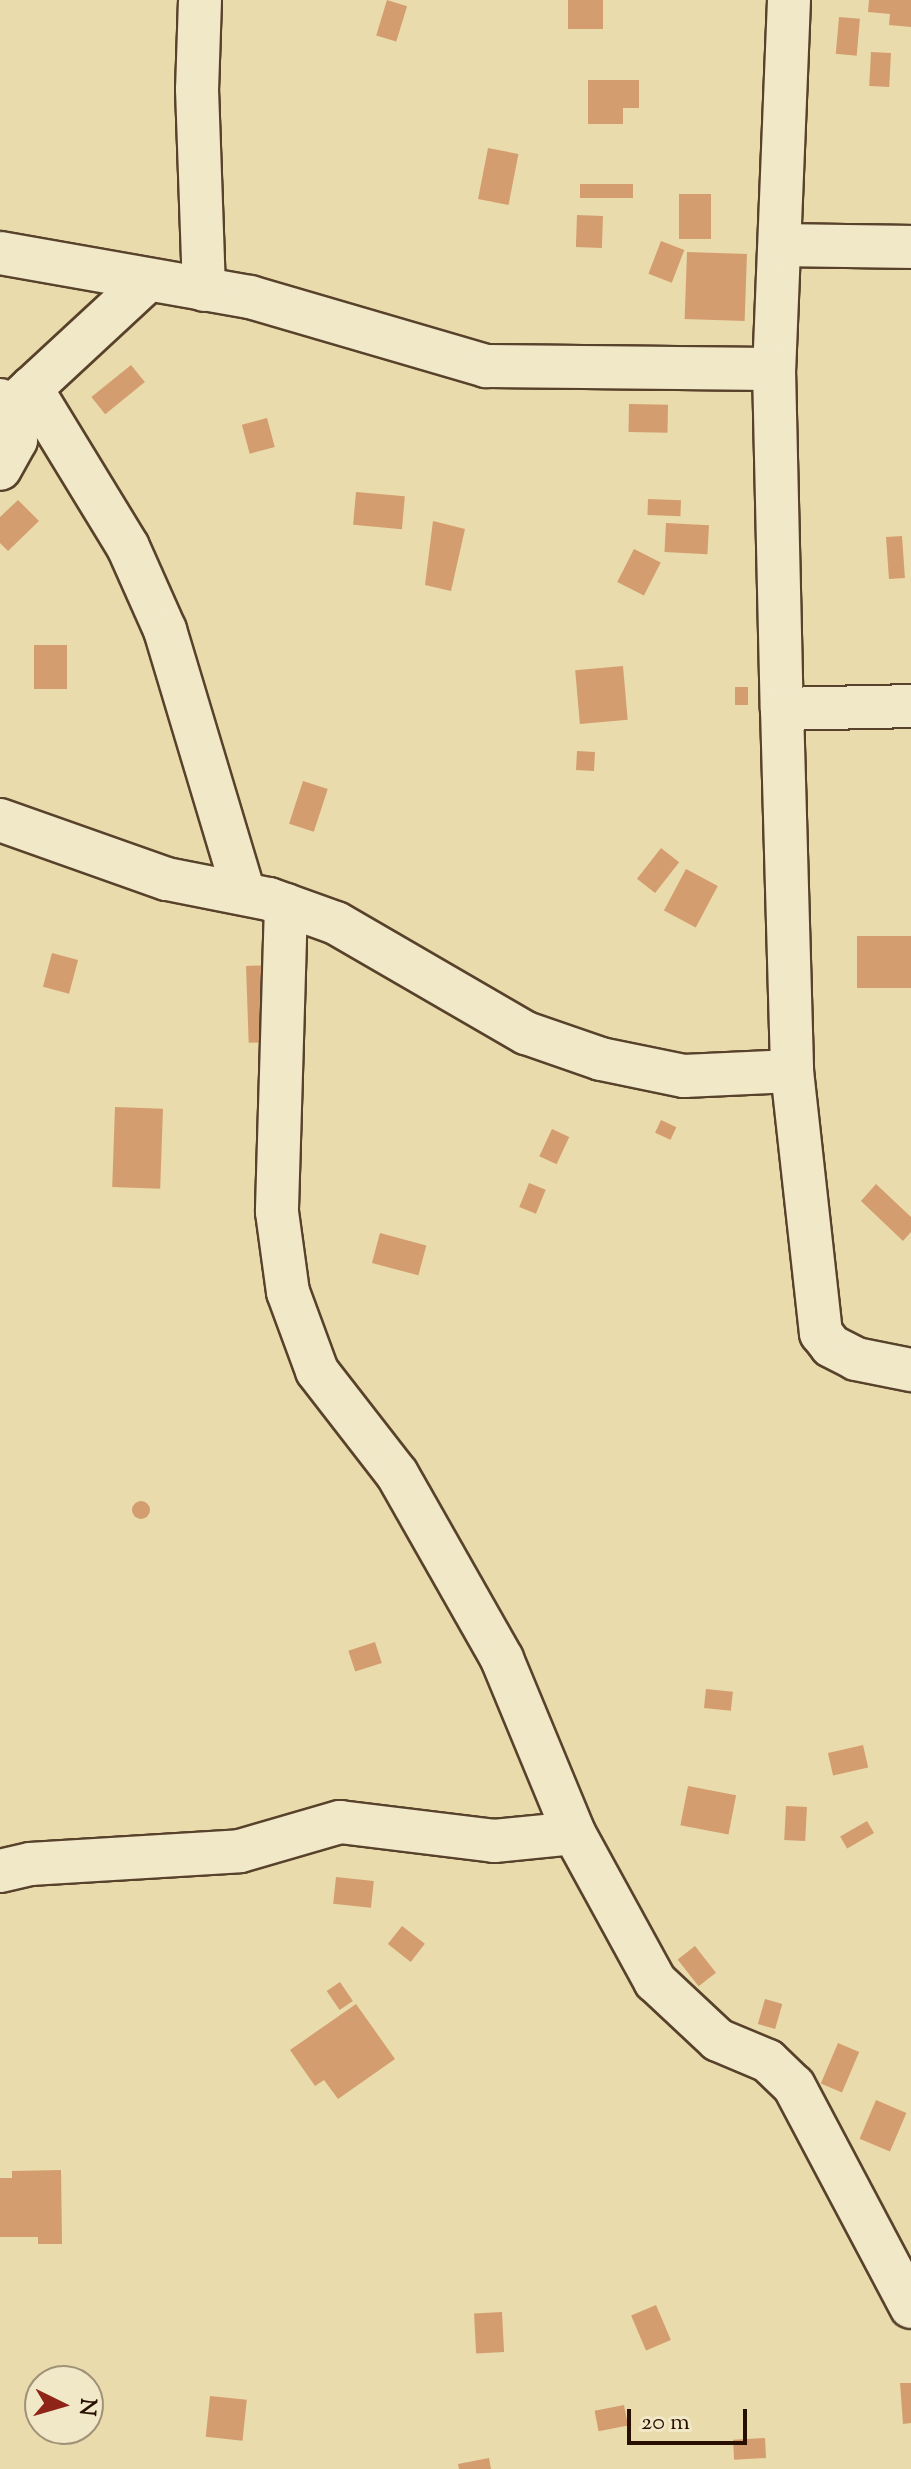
<!DOCTYPE html>
<style>
body{margin:0}
#map{position:relative;width:911px;height:2469px;overflow:hidden;background:#e9dbab;font-family:"Sorts Mill Goudy",serif}
div>[style]{position:absolute}
[style*='--x']{left:calc(var(--x)*1px);top:calc(var(--y)*1px);width:calc(var(--w)*1px);rotate:calc(var(--a)*1deg)}
.building>*{inset:0;background:#d49d70;transform-origin:0 0}
.round{border-radius:50%}
.roads{filter:drop-shadow(2px 0 #58422b) drop-shadow(-2px 0 #58422b) drop-shadow(0 2px #58422b) drop-shadow(0 -2px #58422b)}
.street>*{height:42px;margin:-21px;padding:0 21px;transform-origin:21px;border-radius:21px;background:#f1e8c8}
span{translate:-50% -50%;white-space:nowrap;text-align:center;line-height:1.15;-webkit-text-stroke:6px #f1e8c8;paint-order:stroke}
.north{position:absolute;left:24px;top:2365px;width:80px;height:80px;box-sizing:border-box;background:#f1e8c8;border:2px solid #a19178;border-radius:50%;rotate:95deg;font-size:22px;font-weight:700;line-height:32px;text-align:center;color:#280f00}
.north::after{content:'';display:block;margin:auto;width:28px;height:36px;background:#8f2418;clip-path:polygon(50% 0,100% 100%,50% 72%,0 100%)}
.scale{position:absolute;left:627px;top:2409px;width:120px;height:36px;box-sizing:border-box;border:4px solid #280f00;border-top:0;padding-left:10px;font-size:24px;line-height:28px;white-space:nowrap;color:#280f00;-webkit-text-stroke:6px #f1e8c8;paint-order:stroke}
</style>
<div id="map">
<div class="building">
<i style="left:387px;top:0;width:21px;height:37px;rotate:17deg"></i>
<i style="left:568px;top:0;width:35px;height:29px"></i>
<i style="clip-path:polygon(869px 0,911px 0,911px 27px,889px 25px,890px 14px,868px 12px)"></i>
<i style="left:839px;top:17px;width:21px;height:37px;rotate:5deg"></i>
<i style="left:871px;top:52px;width:20px;height:34px;rotate:3deg"></i>
<i style="clip-path:polygon(588px 80px,639px 80px,639px 108px,623px 108px,623px 124px,588px 124px)"></i>
<i style="left:488px;top:148px;width:31px;height:52px;rotate:11deg"></i>
<i style="left:580px;top:184px;width:53px;height:14px"></i>
<i style="left:679px;top:194px;width:32px;height:45px"></i>
<i style="left:577px;top:215px;width:26px;height:32px;rotate:2deg"></i>
<i style="left:661px;top:241px;width:25px;height:35px;rotate:21deg"></i>
<i style="left:687px;top:252px;width:60px;height:67px;rotate:2deg"></i>
<i style="left:131px;top:365px;width:22px;height:51px;rotate:51deg"></i>
<i style="left:629px;top:404px;width:39px;height:28px;rotate:1deg"></i>
<i style="left:267px;top:418px;width:30px;height:26px;rotate:75deg"></i>
<i style="left:356px;top:492px;width:49px;height:33px;rotate:5deg"></i>
<i style="left:648px;top:499px;width:33px;height:16px;rotate:2deg"></i>
<i style="clip-path:polygon(18px 500px,39px 521px,8px 551px,0 543px,0 517px)"></i>
<i style="clip-path:polygon(433px 521px,465px 529px,451px 591px,425px 585px)"></i>
<i style="left:666px;top:523px;width:43px;height:29px;rotate:3deg"></i>
<i style="left:902px;top:536px;width:42px;height:16px;rotate:86deg"></i>
<i style="left:634px;top:549px;width:30px;height:37px;rotate:27deg"></i>
<i style="left:34px;top:645px;width:33px;height:44px"></i>
<i style="left:623px;top:666px;width:54px;height:48px;rotate:85deg"></i>
<i style="left:735px;top:687px;width:13px;height:18px"></i>
<i style="left:577px;top:751px;width:18px;height:19px;rotate:3deg"></i>
<i style="left:303px;top:781px;width:26px;height:45px;rotate:18deg"></i>
<i style="left:661px;top:848px;width:23px;height:39px;rotate:38deg"></i>
<i style="left:686px;top:869px;width:36px;height:47px;rotate:28deg"></i>
<i style="left:857px;top:936px;width:54px;height:52px"></i>
<i style="left:52px;top:953px;width:27px;height:35px;rotate:15deg"></i>
<i style="left:272px;top:965px;width:77px;height:26px;rotate:88deg"></i>
<i style="left:115px;top:1107px;width:48px;height:80px;rotate:2deg"></i>
<i style="left:661px;top:1120px;width:17px;height:14px;rotate:25deg"></i>
<i style="left:552px;top:1129px;width:19px;height:30px;rotate:25deg"></i>
<i style="left:529px;top:1183px;width:18px;height:26px;rotate:22deg"></i>
<i style="clip-path:polygon(876px 1184px,911px 1217px,911px 1232px,903px 1241px,861px 1201px)"></i>
<i style="left:380px;top:1233px;width:48px;height:31px;rotate:15deg"></i>
<i class="round" style="left:132px;top:1501px;width:18px;height:18px"></i>
<i style="left:375px;top:1642px;width:22px;height:28px;rotate:72deg"></i>
<i style="left:706px;top:1689px;width:27px;height:19px;rotate:6deg"></i>
<i style="left:863px;top:1745px;width:23px;height:36px;rotate:77deg"></i>
<i style="left:688px;top:1786px;width:49px;height:40px;rotate:11deg"></i>
<i style="left:786px;top:1806px;width:21px;height:34px;rotate:3deg"></i>
<i style="left:867px;top:1821px;width:14px;height:31px;rotate:60deg"></i>
<i style="left:336px;top:1877px;width:38px;height:27px;rotate:6deg"></i>
<i style="left:402px;top:1926px;width:29px;height:23px;rotate:38deg"></i>
<i style="left:695px;top:1946px;width:34px;height:22px;rotate:52deg"></i>
<i style="left:340px;top:1982px;width:23px;height:16px;rotate:56deg"></i>
<i style="left:765px;top:1999px;width:18px;height:26px;rotate:16deg"></i>
<i style="clip-path:polygon(356px 2004px,395px 2059px,338px 2099px,324px 2080px,315px 2086px,290px 2050px)"></i>
<i style="left:838px;top:2043px;width:23px;height:44px;rotate:23deg"></i>
<i style="left:876px;top:2100px;width:33px;height:42px;rotate:23deg"></i>
<i style="clip-path:polygon(61px 2170px,62px 2244px,38px 2244px,38px 2237px,0 2237px,0 2178px,12px 2178px,12px 2171px)"></i>
<i style="left:656px;top:2305px;width:38px;height:27px;rotate:67deg"></i>
<i style="left:502px;top:2312px;width:40px;height:28px;rotate:87deg"></i>
<i style="clip-path:polygon(900px 2383px,911px 2383px,911px 2423px,903px 2424px)"></i>
<i style="left:210px;top:2396px;width:37px;height:41px;rotate:6deg"></i>
<i style="left:624px;top:2405px;width:21px;height:30px;rotate:79deg"></i>
<i style="left:765px;top:2438px;width:20px;height:32px;rotate:87deg"></i>
<i style="clip-path:polygon(489px 2458px,491px 2469px,459px 2469px,458px 2464px)"></i>
</div>
<div class="roads">
<div class="street">
<i style="--x:200;--y:0;--w:89;--a:91.9"></i>
<i style="--x:197;--y:89;--w:201;--a:88"></i>
<i style="--x:789;--y:0;--w:369;--a:92.3"></i>
<i style="--x:774;--y:369;--w:340;--a:88.7"></i>
<i style="--x:782;--y:709;--w:129;--a:-1.3"></i>
<i style="--x:782;--y:245;--w:129;--a:0.9"></i>
<i style="--x:0;--y:253;--w:254;--a:10"></i>
<i style="--x:250;--y:297;--w:246;--a:16.3"></i>
<i style="--x:486;--y:366;--w:288;--a:0.6"></i>
<i style="--x:31;--y:388;--w:186;--a:58.6"></i>
<i style="--x:128;--y:547;--w:91;--a:66"></i>
<i style="--x:165;--y:630;--w:275;--a:73.3"></i>
<i style="--x:0;--y:400;--w:12;--a:35"></i>
<i style="--x:10;--y:407;--w:34;--a:80"></i>
<i style="--x:16;--y:440;--w:33;--a:119"></i>
<i style="--x:11;--y:407;--w:187;--a:-42.8"></i>
<i style="--x:782;--y:709;--w:362;--a:88.4"></i>
<i style="--x:792;--y:1071;--w:264;--a:83.7"></i>
<i style="--x:821;--y:1333;--w:16;--a:52"></i>
<i style="--x:831;--y:1346;--w:28;--a:27"></i>
<i style="--x:856;--y:1359;--w:56;--a:11.3"></i>
<i style="--x:0;--y:820;--w:177;--a:19.5"></i>
<i style="--x:167;--y:879;--w:104;--a:11.1"></i>
<i style="--x:269;--y:899;--w:71;--a:19.7"></i>
<i style="--x:336;--y:923;--w:220;--a:30.1"></i>
<i style="--x:526;--y:1033;--w:79;--a:19.1"></i>
<i style="--x:601;--y:1059;--w:85;--a:11.6"></i>
<i style="--x:684;--y:1076;--w:108;--a:-2.7"></i>
<i style="--x:286;--y:905;--w:307;--a:91.7"></i>
<i style="--x:277;--y:1212;--w:81;--a:82.2"></i>
<i style="--x:288;--y:1292;--w:84;--a:69.8"></i>
<i style="--x:317;--y:1371;--w:130;--a:52.2"></i>
<i style="--x:397;--y:1474;--w:213;--a:60.4"></i>
<i style="--x:502;--y:1659;--w:188;--a:67.5"></i>
<i style="--x:574;--y:1833;--w:169;--a:61.3"></i>
<i style="--x:655;--y:1981;--w:86;--a:43.1"></i>
<i style="--x:718;--y:2040;--w:54;--a:22.8"></i>
<i style="--x:768;--y:2061;--w:36;--a:44"></i>
<i style="--x:794;--y:2086;--w:250;--a:62.1"></i>
<i style="--x:0;--y:1871;--w:31;--a:-13"></i>
<i style="--x:30;--y:1864;--w:210;--a:-3.5"></i>
<i style="--x:240;--y:1851;--w:104;--a:-16.2"></i>
<i style="--x:340;--y:1822;--w:155;--a:7"></i>
<i style="--x:494;--y:1841;--w:80;--a:-5.7"></i>
</div>
</div>
<div class="north">N</div>
<div class="scale">20 m</div>
</div>
